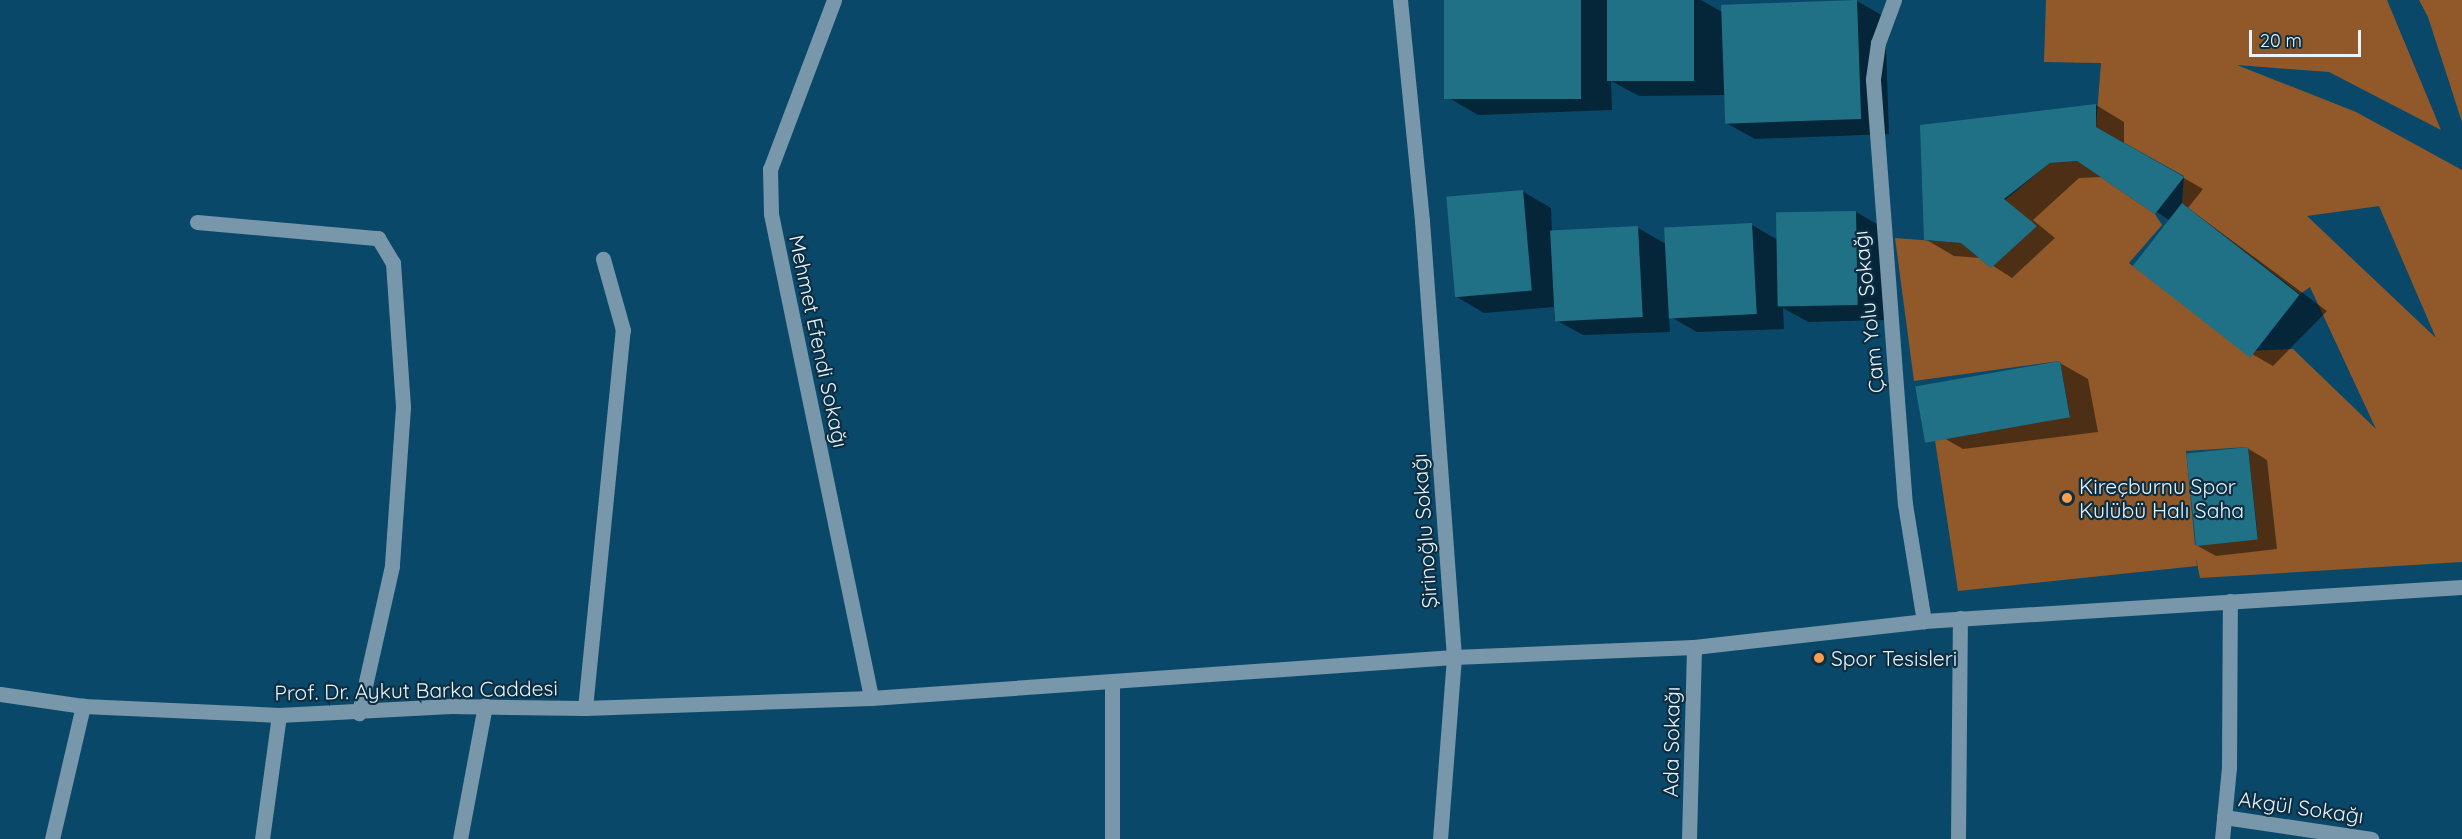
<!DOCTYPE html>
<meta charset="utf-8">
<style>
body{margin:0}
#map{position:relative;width:2462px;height:839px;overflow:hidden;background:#094869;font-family:Quicksand,sans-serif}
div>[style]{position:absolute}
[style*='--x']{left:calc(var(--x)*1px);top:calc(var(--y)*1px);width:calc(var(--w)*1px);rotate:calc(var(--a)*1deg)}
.green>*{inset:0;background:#915929}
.shadow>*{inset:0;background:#0007}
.building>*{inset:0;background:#207185;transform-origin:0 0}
.minor>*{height:15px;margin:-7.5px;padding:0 7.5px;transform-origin:7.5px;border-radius:7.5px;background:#7997ab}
.dots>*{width:16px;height:16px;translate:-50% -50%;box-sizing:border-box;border:3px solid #0d2d40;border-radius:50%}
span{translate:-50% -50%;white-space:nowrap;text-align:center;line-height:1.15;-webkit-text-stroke:4.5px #0d2d40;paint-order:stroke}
.street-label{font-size:21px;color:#e6f4fe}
.poi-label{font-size:21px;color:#e6f4fe}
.left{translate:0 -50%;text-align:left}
.scale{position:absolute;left:2249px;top:30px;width:112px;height:27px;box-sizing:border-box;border:3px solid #e6f4fe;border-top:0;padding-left:8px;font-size:18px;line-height:21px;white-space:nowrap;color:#e6f4fe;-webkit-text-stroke:4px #0d2d40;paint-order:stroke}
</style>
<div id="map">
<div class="green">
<i style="clip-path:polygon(evenodd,2046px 0,2387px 0,2441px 130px,2329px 72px,2237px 65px,2356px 112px,2462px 170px,2462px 562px,2200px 578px,2196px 558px,2197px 566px,1958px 591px,1934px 434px,2070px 416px,2060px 361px,1914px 381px,1895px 238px,1961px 243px,1991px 268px,2005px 200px,2050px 163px,2077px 161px,2155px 214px,2162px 225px,2129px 263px,2244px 351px,2293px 349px,2376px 429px,2310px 287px,2300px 294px,2182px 203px,2184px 176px,2096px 127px,2101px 63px,2044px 62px,2046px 0,2379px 206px,2436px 338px,2307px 216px,2379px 206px,2046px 0,2248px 447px,2258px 538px,2195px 545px,2186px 451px,2248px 447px)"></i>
<i style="clip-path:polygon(2419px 0,2462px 0,2462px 122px,2428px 17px)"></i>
</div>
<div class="shadow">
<i style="clip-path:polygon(1446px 0,1701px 0,1722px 12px,1857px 1px,1885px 17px,1889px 134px,1755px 139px,1726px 123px,1725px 95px,1639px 96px,1611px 81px,1612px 110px,1478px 115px,1449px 98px)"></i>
<i style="clip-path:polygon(2096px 105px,2124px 122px,2124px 144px,2203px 189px,2188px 208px,2327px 311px,2273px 366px,2245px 350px,2169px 220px,2103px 177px,2079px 178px,2033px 220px,2055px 238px,2012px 278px,1981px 258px,1954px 256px,1925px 239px,1921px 126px)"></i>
<i style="clip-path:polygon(1522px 191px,1551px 208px,1552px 231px,1638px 228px,1666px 244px,1666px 228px,1752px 225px,1778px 240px,1856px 212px,1884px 228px,1886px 320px,1808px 322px,1783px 308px,1784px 329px,1697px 332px,1669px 316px,1670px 332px,1583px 335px,1554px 319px,1554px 307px,1484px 313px,1455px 296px)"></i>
<i style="clip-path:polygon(2060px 363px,2088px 379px,2098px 432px,1963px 449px,1935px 433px)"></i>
<i style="clip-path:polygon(2247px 448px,2267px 460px,2277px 549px,2216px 556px,2196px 545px)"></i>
</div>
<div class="building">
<i style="left:1444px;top:0;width:137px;height:99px"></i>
<i style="left:1607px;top:0;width:87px;height:81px"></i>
<i style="left:1857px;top:0;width:119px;height:136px;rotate:88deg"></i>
<i style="clip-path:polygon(2096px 104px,2096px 127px,2184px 177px,2155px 214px,2077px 161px,2050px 163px,2004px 199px,2037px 226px,1991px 268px,1961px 243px,1924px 240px,1920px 125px)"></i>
<i style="left:1523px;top:190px;width:101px;height:77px;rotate:85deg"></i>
<i style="left:2182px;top:203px;width:149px;height:80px;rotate:38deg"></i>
<i style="left:1856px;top:211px;width:94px;height:80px;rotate:89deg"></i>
<i style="left:1752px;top:223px;width:91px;height:88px;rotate:87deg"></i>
<i style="left:1638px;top:226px;width:91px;height:88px;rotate:87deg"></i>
<i style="left:2060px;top:361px;width:57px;height:147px;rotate:80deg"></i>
<i style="left:2248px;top:447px;width:93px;height:62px;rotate:84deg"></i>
</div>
<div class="minor">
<i style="--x:834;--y:0;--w:181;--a:110.7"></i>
<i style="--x:770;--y:169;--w:45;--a:88.7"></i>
<i style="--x:771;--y:214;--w:494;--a:78.3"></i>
<i style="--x:1400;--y:0;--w:222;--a:84.3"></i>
<i style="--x:1422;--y:221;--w:437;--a:85.8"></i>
<i style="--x:1454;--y:657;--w:183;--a:94.4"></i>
<i style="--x:1894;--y:0;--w:46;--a:110.4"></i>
<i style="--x:1878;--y:43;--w:37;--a:98"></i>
<i style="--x:1873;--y:80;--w:425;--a:85.7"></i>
<i style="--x:1905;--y:504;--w:119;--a:80.8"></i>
<i style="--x:197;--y:222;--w:182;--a:5.1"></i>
<i style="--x:378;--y:238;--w:29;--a:59"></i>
<i style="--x:393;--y:263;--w:144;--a:86"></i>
<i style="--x:403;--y:407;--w:159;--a:94"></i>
<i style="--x:392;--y:566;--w:151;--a:102.7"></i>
<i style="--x:1112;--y:681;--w:158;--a:90"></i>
<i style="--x:0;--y:694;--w:84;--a:8.2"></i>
<i style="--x:83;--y:706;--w:196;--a:2.6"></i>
<i style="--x:279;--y:715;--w:172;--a:-3"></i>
<i style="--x:451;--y:706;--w:134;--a:0.9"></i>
<i style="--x:585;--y:708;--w:286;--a:-2"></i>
<i style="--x:871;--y:698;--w:584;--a:-4.02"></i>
<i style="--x:1454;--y:657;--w:240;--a:-2.4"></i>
<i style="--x:1694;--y:647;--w:231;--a:-6.4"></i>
<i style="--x:1924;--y:621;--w:539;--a:-3.62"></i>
<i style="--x:585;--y:708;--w:380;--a:-84.3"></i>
<i style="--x:623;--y:330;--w:74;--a:-105.7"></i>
<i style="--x:2224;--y:817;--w:149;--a:8.5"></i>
<i style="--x:52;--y:839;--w:137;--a:-76.9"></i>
<i style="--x:262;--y:839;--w:125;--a:-82.2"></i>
<i style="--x:460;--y:839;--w:136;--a:-79.4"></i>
<i style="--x:1689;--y:839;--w:192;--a:-88.5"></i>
<i style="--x:1958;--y:839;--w:221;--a:-89.5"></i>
<i style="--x:2222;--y:839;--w:72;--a:-84.4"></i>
<i style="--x:2229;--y:767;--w:166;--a:-89.7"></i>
</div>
<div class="dots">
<i style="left:2067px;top:498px;background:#fb9e50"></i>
<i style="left:1819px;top:658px;background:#fb9e50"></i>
</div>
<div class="street-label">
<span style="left:1868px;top:312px;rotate:-96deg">Çam Yolu Sokağı</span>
<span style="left:819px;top:341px;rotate:78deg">Mehmet Efendi Sokağı</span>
<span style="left:1424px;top:531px;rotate:-94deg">Şirinoğlu Sokağı</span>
<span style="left:416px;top:690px;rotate:-1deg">Prof. Dr. Aykut Barka Caddesi</span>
<span style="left:1671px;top:742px;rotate:-89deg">Ada Sokağı</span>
<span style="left:2301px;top:807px;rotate:8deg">Akgül Sokağı</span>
</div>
<div class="poi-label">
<span class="left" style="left:2079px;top:498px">Kireçburnu Spor<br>Kulübü Halı Saha</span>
<span class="left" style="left:1831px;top:658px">Spor Tesisleri</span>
</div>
<div class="scale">20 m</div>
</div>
